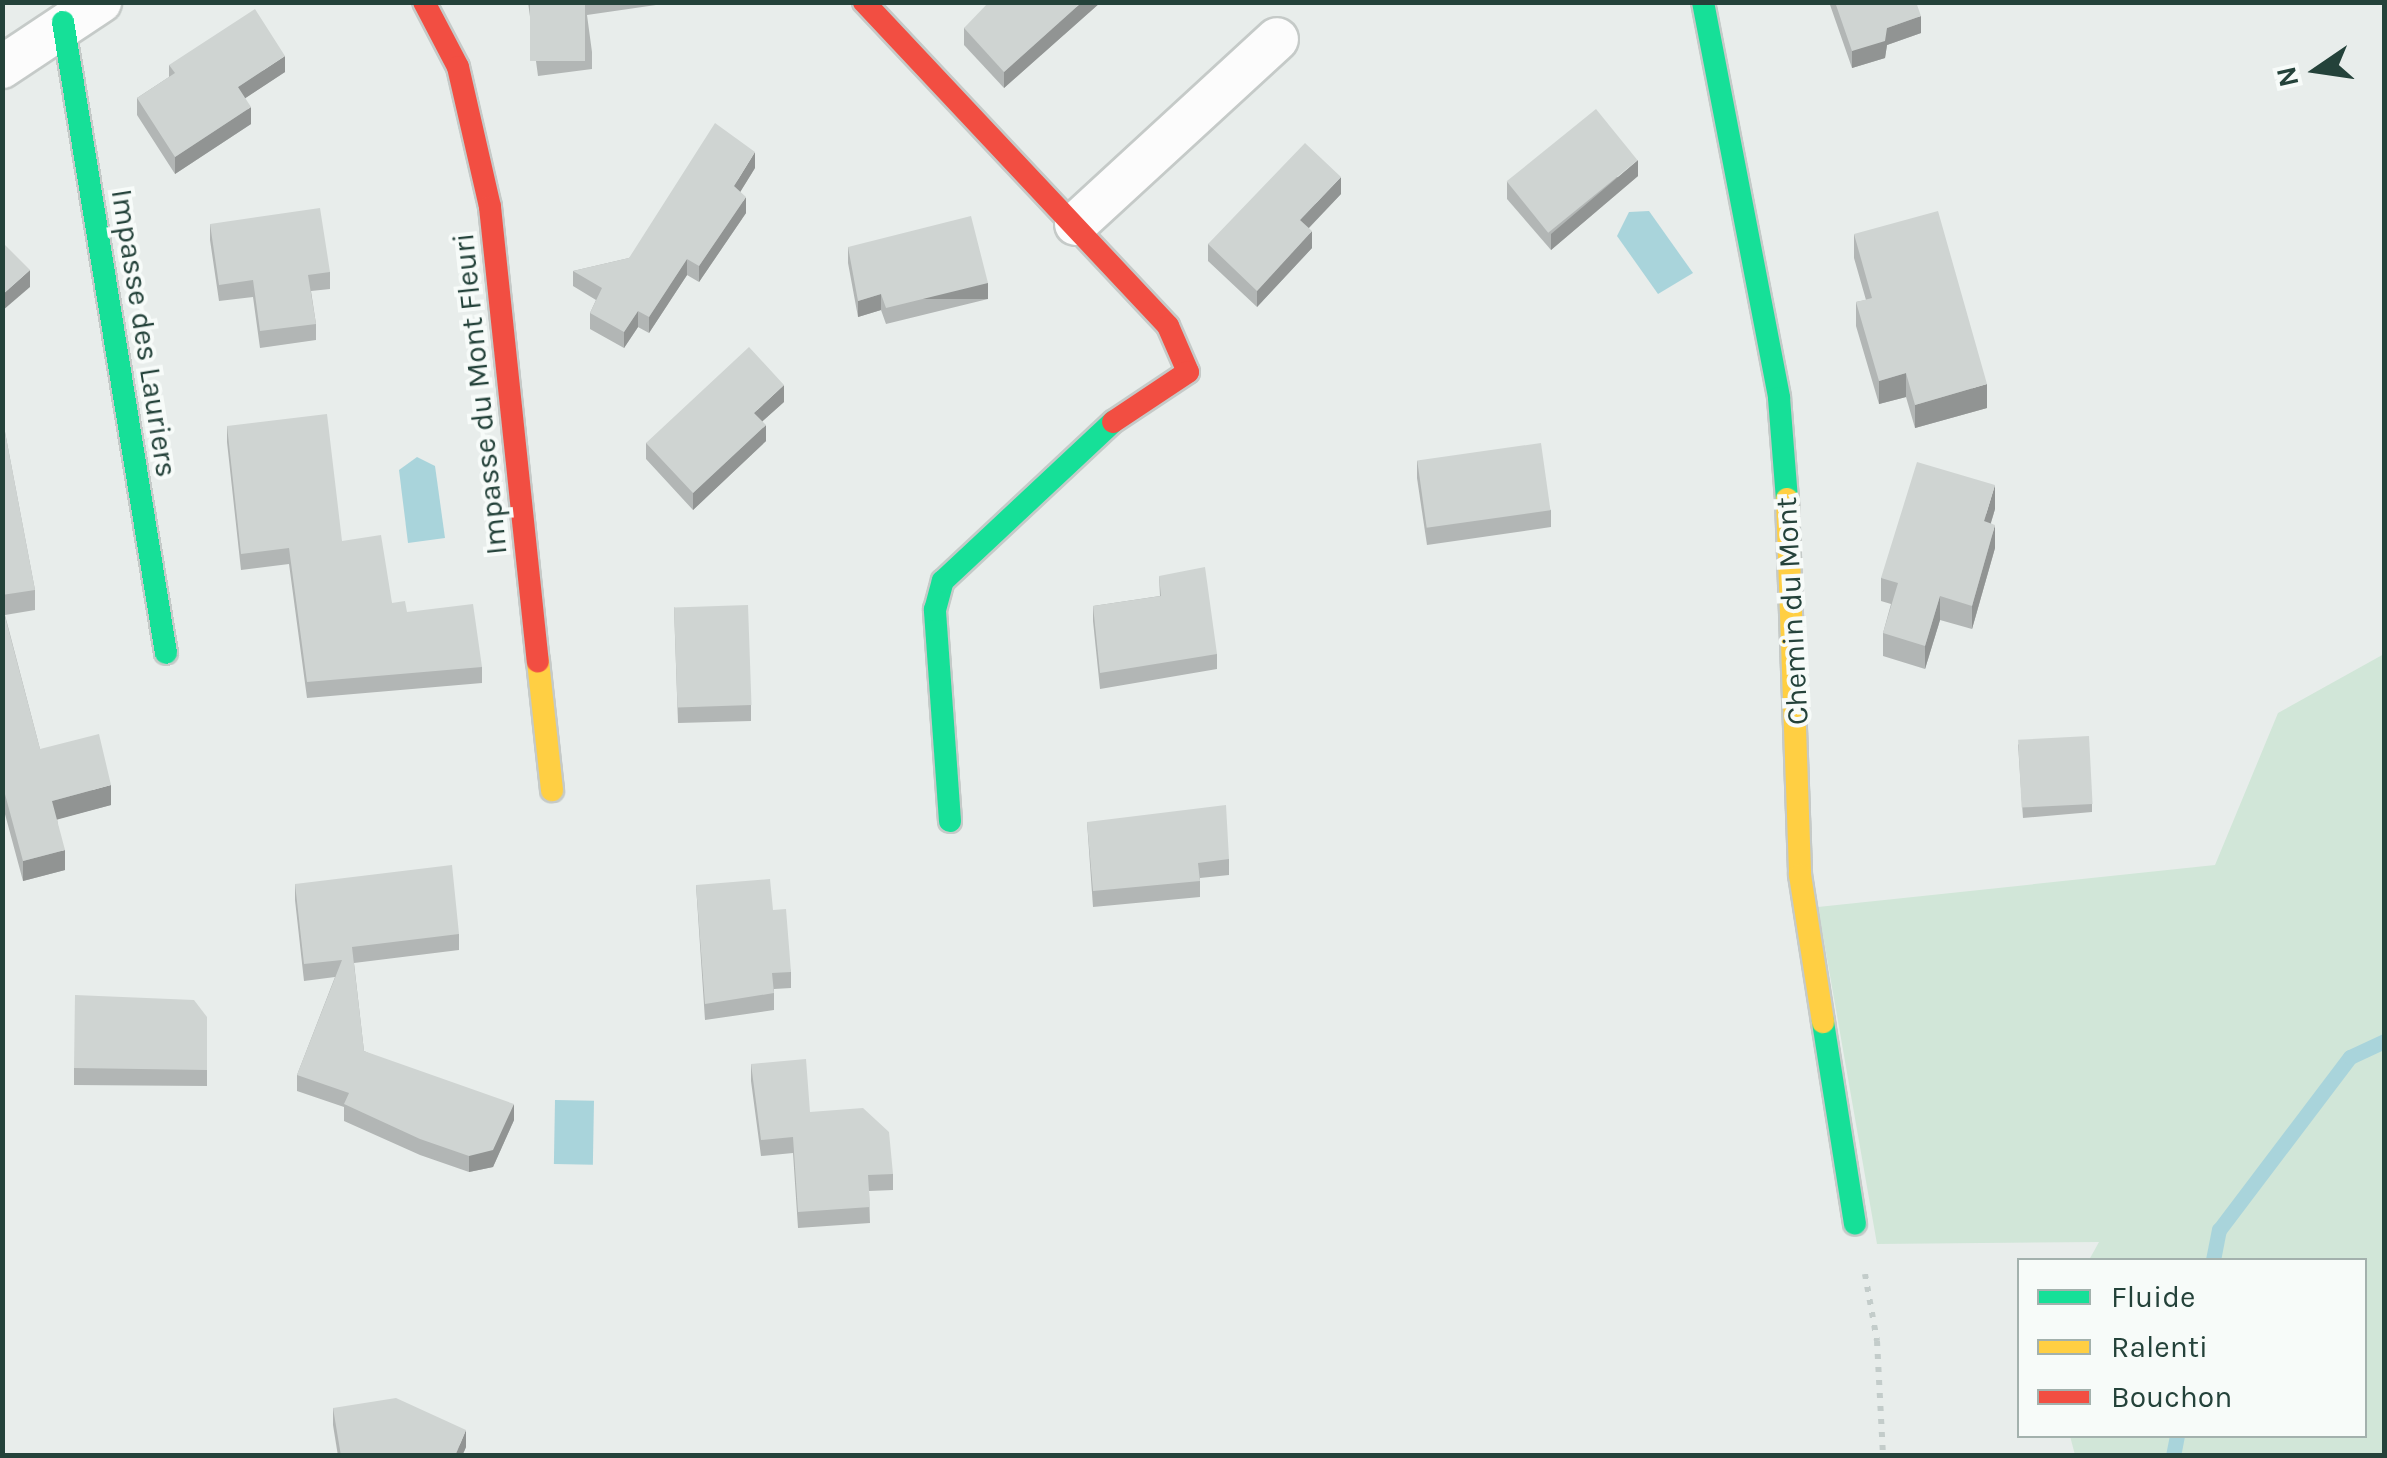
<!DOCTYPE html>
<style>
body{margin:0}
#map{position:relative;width:2387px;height:1458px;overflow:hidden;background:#e8edeb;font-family:Karla,sans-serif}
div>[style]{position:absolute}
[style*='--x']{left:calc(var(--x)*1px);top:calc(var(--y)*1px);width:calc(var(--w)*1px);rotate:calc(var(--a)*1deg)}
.green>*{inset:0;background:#d1e6d8}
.water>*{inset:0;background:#a9d4db;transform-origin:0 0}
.stream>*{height:15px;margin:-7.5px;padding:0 7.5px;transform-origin:7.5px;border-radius:7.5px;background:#a9d4db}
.path>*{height:6px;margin-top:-3px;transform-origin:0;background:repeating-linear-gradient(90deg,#c3ccca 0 5px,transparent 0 13px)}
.roads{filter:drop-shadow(2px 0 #c5cac8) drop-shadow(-2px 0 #c5cac8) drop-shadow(0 2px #c5cac8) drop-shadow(0 -2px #c5cac8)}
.street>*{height:42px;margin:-21px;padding:0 21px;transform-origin:21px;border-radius:21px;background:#fcfcfc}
.fast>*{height:22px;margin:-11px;padding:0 11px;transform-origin:11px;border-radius:11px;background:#16e098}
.slow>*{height:22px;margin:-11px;padding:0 11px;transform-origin:11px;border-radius:11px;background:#ffcf43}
.jam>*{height:22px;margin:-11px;padding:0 11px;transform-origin:11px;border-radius:11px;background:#f24e42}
.wall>*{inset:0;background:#b2b6b5}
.shaded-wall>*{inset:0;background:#919493;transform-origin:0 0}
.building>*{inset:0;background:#cfd4d2;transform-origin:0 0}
span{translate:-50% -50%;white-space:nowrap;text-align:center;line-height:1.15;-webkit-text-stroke:8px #f7fbf9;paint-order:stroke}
.street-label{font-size:30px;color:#24423a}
.frame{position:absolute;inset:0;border:5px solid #24423a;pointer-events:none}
.legend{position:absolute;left:2017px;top:1258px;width:350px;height:180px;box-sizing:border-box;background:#f7fbf9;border:2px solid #a3b1ad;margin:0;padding:12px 18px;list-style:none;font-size:30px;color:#24423a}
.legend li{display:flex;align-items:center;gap:20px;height:50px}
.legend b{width:50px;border:2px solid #a3b1ad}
.north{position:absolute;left:2267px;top:20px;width:100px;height:100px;-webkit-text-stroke:8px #f7fbf9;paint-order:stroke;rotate:257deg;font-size:28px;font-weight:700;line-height:40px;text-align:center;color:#24423a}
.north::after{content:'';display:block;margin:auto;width:35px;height:45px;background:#24423a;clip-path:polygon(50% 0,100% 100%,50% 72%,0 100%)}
</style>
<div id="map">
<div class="green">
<i style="clip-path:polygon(2384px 654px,2384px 1455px,2075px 1455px,2070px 1436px,2364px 1436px,2364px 1260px,2089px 1260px,2099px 1242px,1877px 1244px,1818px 907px,2215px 865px,2278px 713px)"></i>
</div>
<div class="water">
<i style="clip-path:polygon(1649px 211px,1693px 273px,1658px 294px,1617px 236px,1629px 212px)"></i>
<i style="clip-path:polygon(417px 457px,435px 466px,445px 538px,408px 543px,399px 470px)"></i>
<i style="left:555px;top:1100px;width:39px;height:64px;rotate:1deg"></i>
</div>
<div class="stream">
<i style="--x:2213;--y:1260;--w:31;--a:-79"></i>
<i style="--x:2219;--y:1230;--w:217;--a:-52.9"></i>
<i style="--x:2350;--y:1057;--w:38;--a:-25"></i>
<i style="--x:2173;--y:1456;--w:20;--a:-79"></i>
</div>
<div class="path">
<i style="--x:1865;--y:1274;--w:68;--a:79.8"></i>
<i style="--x:1877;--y:1341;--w:115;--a:87"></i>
</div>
<div class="roads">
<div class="street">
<i style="--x:2;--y:67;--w:118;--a:-33.6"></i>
<i style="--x:1076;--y:224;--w:273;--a:-42.6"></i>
</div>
<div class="fast">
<i style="--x:1703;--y:2;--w:403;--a:79.1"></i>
<i style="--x:1779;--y:398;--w:101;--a:85.5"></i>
<i style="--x:63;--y:22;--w:639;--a:80.73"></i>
<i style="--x:950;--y:821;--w:212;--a:-94.1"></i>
<i style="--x:935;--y:610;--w:30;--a:-75"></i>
<i style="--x:943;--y:581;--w:233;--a:-43.1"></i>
<i style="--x:1823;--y:1022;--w:204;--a:81"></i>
</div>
<div class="slow">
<i style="--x:1787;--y:499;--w:376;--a:88"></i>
<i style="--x:1800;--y:875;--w:149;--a:81.1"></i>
<i style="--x:538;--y:661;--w:130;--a:83.8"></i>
</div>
<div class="jam">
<i style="--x:424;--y:2;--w:73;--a:62.4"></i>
<i style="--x:458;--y:67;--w:144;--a:77.1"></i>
<i style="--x:490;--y:207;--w:457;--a:84"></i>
<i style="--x:864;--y:2;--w:444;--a:46.8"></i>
<i style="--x:1168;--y:326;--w:50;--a:66.5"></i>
<i style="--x:1188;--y:372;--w:90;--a:146.3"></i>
</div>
</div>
<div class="wall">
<i style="clip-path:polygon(528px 2px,656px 2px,656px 5px,587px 15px,592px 52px,592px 69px,538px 76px)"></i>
<i style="clip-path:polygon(1101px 2px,1004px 88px,964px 45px,964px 28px)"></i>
<i style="clip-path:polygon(1829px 2px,1916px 2px,1921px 33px,1887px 45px,1885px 58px,1852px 68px)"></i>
<i style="clip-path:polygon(169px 65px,285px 72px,245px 98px,251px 124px,175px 174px,137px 115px,137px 98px,169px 77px)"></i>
<i style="clip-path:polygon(755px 168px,740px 192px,746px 213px,699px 282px,687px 275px,649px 333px,638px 327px,624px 348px,590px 329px,590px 313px,596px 300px,573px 286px,573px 271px,629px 258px)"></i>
<i style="clip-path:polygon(1638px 176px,1551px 250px,1507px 199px,1507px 182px)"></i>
<i style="clip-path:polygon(1341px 194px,1309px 228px,1312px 248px,1257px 307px,1208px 261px,1208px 244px)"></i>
<i style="clip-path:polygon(210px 224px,330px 272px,330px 289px,311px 291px,316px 324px,316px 340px,260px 348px,253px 297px,219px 301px,210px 240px)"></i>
<i style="clip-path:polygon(1854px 234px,1987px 408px,1915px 428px,1906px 397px,1879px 404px,1856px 326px,1856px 302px,1866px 300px,1854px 258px)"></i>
<i style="clip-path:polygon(848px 247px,988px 299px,886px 324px,881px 310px,858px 317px,848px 263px)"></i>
<i style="clip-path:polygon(784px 402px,762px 421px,766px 441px,693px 510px,646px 459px,646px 443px)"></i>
<i style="clip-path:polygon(2px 416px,35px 590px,35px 610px,5px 615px,40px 749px,111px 805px,57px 819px,65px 870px,23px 881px,2px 803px)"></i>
<i style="clip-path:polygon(227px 426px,342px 541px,392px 603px,482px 667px,482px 683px,307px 698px,289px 564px,241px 570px,227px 442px)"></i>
<i style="clip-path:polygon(1417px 461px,1551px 510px,1551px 527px,1427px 545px,1417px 478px)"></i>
<i style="clip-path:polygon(1995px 509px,1991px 523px,1995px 548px,1972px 629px,1940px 620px,1925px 669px,1883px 656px,1883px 633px,1891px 604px,1881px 601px,1881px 578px)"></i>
<i style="clip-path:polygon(1159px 576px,1217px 654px,1217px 669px,1100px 689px,1093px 621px,1093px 606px,1160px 596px)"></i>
<i style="clip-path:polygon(674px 607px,751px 705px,751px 721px,678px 723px)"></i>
<i style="clip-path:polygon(2018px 744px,2092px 804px,2092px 812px,2023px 818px)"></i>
<i style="clip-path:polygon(1087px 822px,1229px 859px,1229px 875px,1200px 878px,1200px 897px,1093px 907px)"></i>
<i style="clip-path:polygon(295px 884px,459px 934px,459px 950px,354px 963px,364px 1051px,514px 1120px,493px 1167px,469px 1172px,420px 1155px,344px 1121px,344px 1107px,297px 1091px,297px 1075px,335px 977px,304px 981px,295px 900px)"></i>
<i style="clip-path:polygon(696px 885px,773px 910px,791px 972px,791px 988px,774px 989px,774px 1010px,705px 1020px)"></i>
<i style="clip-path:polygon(207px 1017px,207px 1086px,74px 1085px,74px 1068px)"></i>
<i style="clip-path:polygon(751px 1064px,810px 1112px,893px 1174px,893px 1190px,869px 1191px,870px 1223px,798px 1228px,793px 1153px,761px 1156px,751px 1081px)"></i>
<i style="clip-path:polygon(333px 1408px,466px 1447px,462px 1456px,338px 1456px,333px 1425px)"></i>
</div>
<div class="shaded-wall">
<i style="clip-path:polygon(1082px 2px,1101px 2px,1004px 88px,1004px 72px)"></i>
<i style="clip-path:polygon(1921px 16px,1921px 33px,1887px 45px,1885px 58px,1852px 68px,1852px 51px,1887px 28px)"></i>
<i style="clip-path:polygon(285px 56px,285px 72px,238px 103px,238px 87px)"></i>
<i style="clip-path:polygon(251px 107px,251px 124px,175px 174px,175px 157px)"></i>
<i style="clip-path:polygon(755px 152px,755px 168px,734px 202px,734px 186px)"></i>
<i style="clip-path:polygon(1638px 160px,1638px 176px,1551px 250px,1551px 234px)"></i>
<i style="clip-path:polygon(1341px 177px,1341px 194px,1300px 237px,1300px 220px)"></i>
<i style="clip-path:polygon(746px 197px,746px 213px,699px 282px,699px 266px)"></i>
<i style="clip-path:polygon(1312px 231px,1312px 248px,1257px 307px,1257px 291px)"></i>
<i style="clip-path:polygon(687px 259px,687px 275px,649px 333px,649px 317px)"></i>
<i style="clip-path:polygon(30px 270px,30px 287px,2px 311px,2px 295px)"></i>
<i style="left:988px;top:283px;width:16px;height:105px;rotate:90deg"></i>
<i style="clip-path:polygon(881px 294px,881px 310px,858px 317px,858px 301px)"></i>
<i style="clip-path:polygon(638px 311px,638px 327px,624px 348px,624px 332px)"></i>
<i style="clip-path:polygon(1906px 373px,1906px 397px,1879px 404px,1879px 381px)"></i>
<i style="clip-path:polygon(1987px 384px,1987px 408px,1915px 428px,1915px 405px)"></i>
<i style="clip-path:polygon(784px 385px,784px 402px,754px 429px,754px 413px)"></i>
<i style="clip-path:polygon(766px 425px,766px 441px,693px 510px,693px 493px)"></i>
<i style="clip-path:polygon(1995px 485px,1995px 509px,1984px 545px,1984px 521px)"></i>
<i style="clip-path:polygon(1995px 525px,1995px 548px,1972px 629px,1972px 606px)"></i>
<i style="clip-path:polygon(1940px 596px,1940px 620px,1925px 669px,1925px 646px)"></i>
<i style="clip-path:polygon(111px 785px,111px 805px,52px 821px,52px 801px)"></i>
<i style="clip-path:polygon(65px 850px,65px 870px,23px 881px,23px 861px)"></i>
<i style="clip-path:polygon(514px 1104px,514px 1120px,493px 1167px,469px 1172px,469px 1156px)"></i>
<i style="clip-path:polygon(466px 1430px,466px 1447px,462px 1456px,455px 1456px)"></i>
</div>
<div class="building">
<i style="left:530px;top:2px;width:55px;height:59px"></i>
<i style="clip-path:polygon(989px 2px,1082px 2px,1004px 72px,964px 28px)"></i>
<i style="clip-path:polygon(1835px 2px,1916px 2px,1921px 16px,1887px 28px,1885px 41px,1852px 51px)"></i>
<i style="clip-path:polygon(255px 9px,285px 56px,238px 87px,251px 107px,175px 157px,137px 98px,175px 73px,169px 65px)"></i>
<i style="left:1596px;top:109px;width:66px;height:115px;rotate:51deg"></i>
<i style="clip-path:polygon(715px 123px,755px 152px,734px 186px,746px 197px,699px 266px,687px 259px,649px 317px,638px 311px,624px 332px,590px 313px,602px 288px,573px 271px,629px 258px)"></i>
<i style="clip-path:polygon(1305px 143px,1341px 177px,1300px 220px,1312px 231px,1257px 291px,1208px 244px)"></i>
<i style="clip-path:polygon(320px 208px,330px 272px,308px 275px,316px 324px,260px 331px,253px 280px,219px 285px,210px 224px)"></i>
<i style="clip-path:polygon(1938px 211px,1987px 384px,1915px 405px,1906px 373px,1879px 381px,1856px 302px,1872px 298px,1854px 234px)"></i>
<i style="clip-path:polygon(971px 216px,988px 283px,886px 308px,881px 294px,858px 301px,848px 247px)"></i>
<i style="clip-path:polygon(2px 242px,30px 270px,2px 295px)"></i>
<i style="clip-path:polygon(749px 347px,784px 385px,754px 413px,766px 425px,693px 493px,646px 443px)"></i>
<i style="clip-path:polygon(327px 414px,342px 541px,381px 535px,392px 603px,405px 601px,407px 612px,473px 604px,482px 667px,307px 682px,289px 548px,241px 554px,227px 426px)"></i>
<i style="clip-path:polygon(2px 416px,35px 590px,2px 595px)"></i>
<i style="left:1541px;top:443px;width:68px;height:125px;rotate:82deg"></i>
<i style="clip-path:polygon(1917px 462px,1995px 485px,1984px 521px,1995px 525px,1972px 606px,1940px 596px,1925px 646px,1883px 633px,1898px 583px,1881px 578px)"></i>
<i style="clip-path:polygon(1205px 567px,1217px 654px,1100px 673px,1093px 606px,1161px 596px,1159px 576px)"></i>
<i style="clip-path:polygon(2px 605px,40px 749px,99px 734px,111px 785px,52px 801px,65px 850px,23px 861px,2px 783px)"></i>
<i style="left:748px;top:605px;width:100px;height:74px;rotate:88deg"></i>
<i style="left:2089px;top:736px;width:68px;height:71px;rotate:87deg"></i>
<i style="clip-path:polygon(1226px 805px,1229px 859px,1198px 863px,1200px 881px,1093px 891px,1087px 822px)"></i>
<i style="clip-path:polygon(452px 865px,459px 934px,352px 947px,364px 1051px,514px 1104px,493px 1150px,469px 1156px,420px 1139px,344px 1104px,349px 1093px,297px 1075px,342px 960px,304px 964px,295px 884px)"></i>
<i style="clip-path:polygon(770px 879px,773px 910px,786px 909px,791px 972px,772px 973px,774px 993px,705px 1004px,696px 885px)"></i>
<i style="clip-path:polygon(75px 995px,194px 1000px,207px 1017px,207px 1070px,74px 1068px)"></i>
<i style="clip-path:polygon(806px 1059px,810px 1112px,863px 1108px,889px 1132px,893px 1174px,868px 1175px,870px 1207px,798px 1212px,793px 1137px,761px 1140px,751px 1064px)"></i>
<i style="clip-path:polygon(396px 1398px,466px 1430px,455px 1456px,341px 1456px,333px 1408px)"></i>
</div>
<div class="street-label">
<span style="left:144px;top:333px;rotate:81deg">Impasse des Lauriers</span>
<span style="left:480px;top:394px;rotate:-96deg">Impasse du Mont Fleuri</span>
<span style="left:1792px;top:611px;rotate:-93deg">Chemin du Mont</span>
</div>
<div class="frame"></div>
<ul class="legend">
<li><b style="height:12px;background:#16e098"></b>Fluide</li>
<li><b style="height:12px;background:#ffcf43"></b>Ralenti</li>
<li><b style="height:12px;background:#f24e42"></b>Bouchon</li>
</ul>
<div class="north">N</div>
</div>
